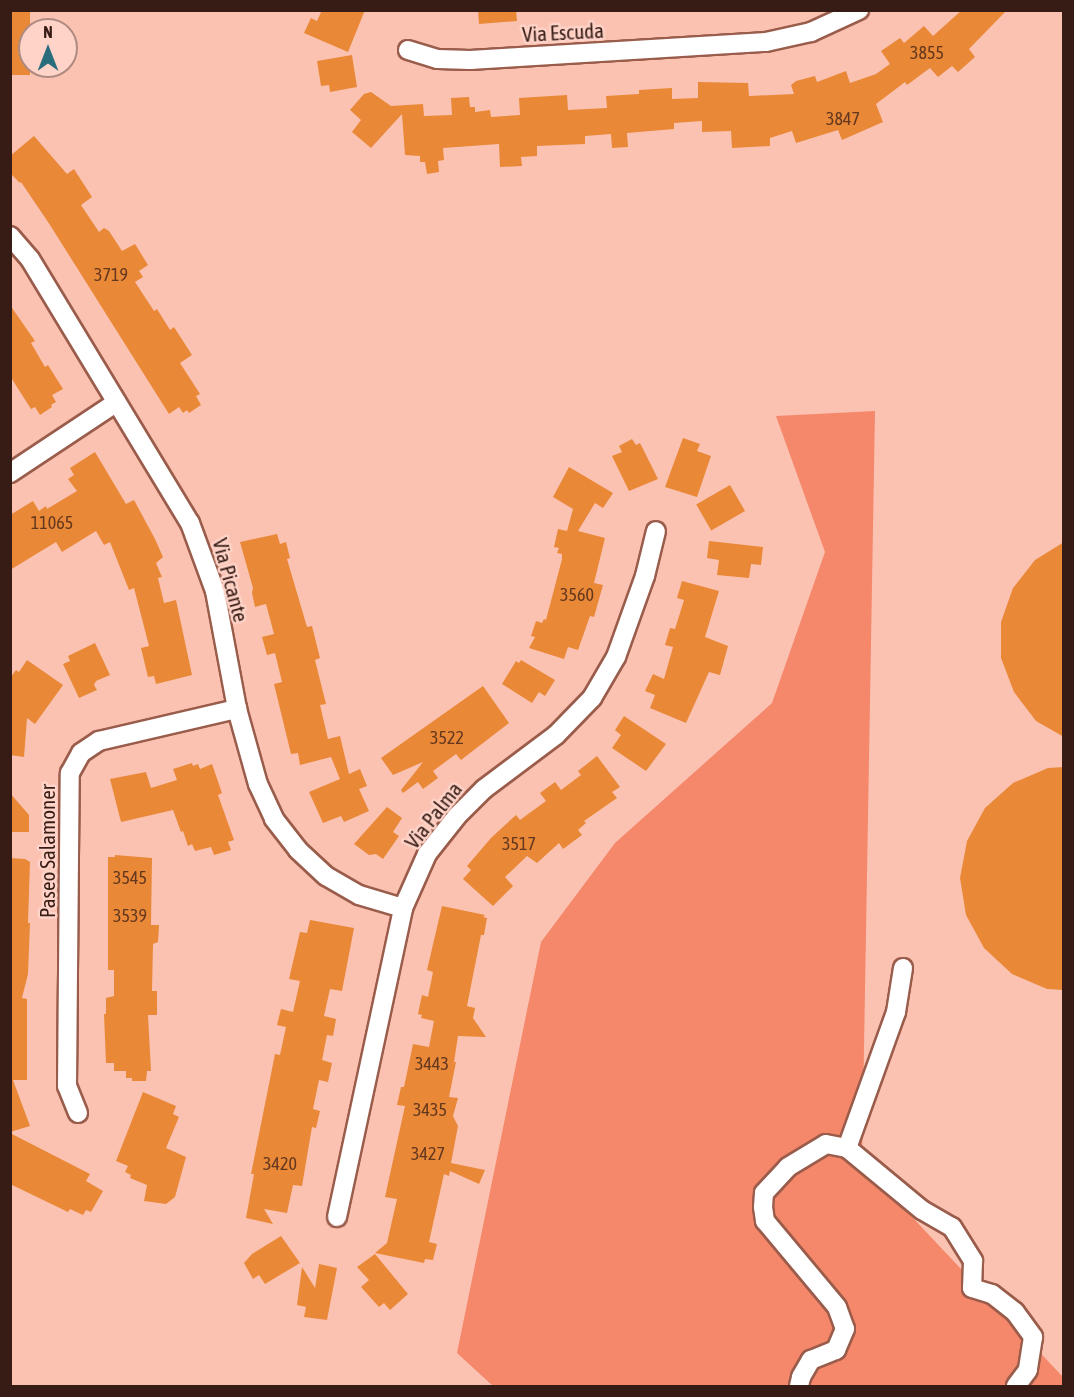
<!DOCTYPE html>
<style>
body{margin:0}
#map{position:relative;width:1074px;height:1397px;overflow:hidden;background:#fbc2b2;font-family:"Asap Condensed",sans-serif}
div>[style]{position:absolute}
[style*='--x']{left:calc(var(--x)*1px);top:calc(var(--y)*1px);width:calc(var(--w)*1px);rotate:calc(var(--a)*1deg)}
.green>*{inset:0;background:#f5876a}
.building>*{inset:0;background:#e98837;transform-origin:0 0}
.roads{filter:drop-shadow(2px 0 #9a5c4b) drop-shadow(-2px 0 #9a5c4b) drop-shadow(0 2px #9a5c4b) drop-shadow(0 -2px #9a5c4b)}
.minor>*{height:18px;margin:-9px;padding:0 9px;transform-origin:9px;border-radius:9px;background:#fff}
span{translate:-50% -50%;white-space:nowrap;text-align:center;line-height:1.15;-webkit-text-stroke:5px #ffd3c7;paint-order:stroke}
.number-label{font-size:18px;color:#63371e}
.number-label span{-webkit-text-stroke-width:0}
.street-label{font-size:21px;color:#361c15}
.frame{position:absolute;inset:0;border:12px solid #361c15;pointer-events:none}
.north{position:absolute;left:18px;top:18px;width:60px;height:60px;box-sizing:border-box;background:#ffd3c7;border:2px solid #af8a80;border-radius:50%;rotate:0deg;font-size:16px;font-weight:700;line-height:24px;text-align:center;color:#361c15}
.north::after{content:'';display:block;margin:auto;width:21px;height:27px;background:#296d7d;clip-path:polygon(50% 0,100% 100%,50% 72%,0 100%)}
</style>
<div id="map">
<div class="green">
<i style="clip-path:polygon(875px 411px,862px 1164px,1063px 1377px,1063px 1386px,493px 1386px,457px 1353px,541px 942px,615px 843px,772px 703px,825px 552px,776px 416px)"></i>
</div>
<div class="building">
<i style="left:10px;top:10px;width:20px;height:65px"></i>
<i style="clip-path:polygon(322px 10px,365px 10px,348px 52px,304px 33px,311px 18px,317px 21px)"></i>
<i style="clip-path:polygon(478px 10px,516px 10px,517px 21px,479px 24px)"></i>
<i style="clip-path:polygon(962px 10px,1007px 10px,969px 49px,975px 57px,958px 72px,952px 66px,938px 77px,930px 68px,907px 85px,905px 82px,876px 104px,883px 122px,842px 140px,838px 130px,796px 143px,792px 131px,770px 138px,770px 146px,732px 148px,731px 131px,702px 132px,702px 121px,674px 123px,674px 129px,627px 133px,628px 147px,612px 148px,611px 134px,585px 136px,585px 144px,537px 146px,537px 156px,521px 157px,522px 166px,500px 167px,499px 144px,443px 148px,444px 160px,438px 161px,439px 172px,427px 174px,425px 162px,420px 162px,420px 156px,405px 155px,402px 114px,371px 148px,352px 132px,361px 120px,350px 110px,364px 94px,371px 92px,391px 106px,423px 104px,424px 116px,452px 115px,451px 98px,469px 97px,470px 107px,475px 107px,475px 112px,490px 110px,491px 117px,520px 115px,519px 98px,567px 95px,568px 110px,607px 108px,606px 96px,639px 94px,639px 90px,672px 88px,672px 99px,698px 98px,698px 82px,748px 83px,749px 96px,794px 94px,791px 85px,796px 81px,815px 76px,817px 82px,846px 71px,850px 83px,876px 74px,890px 64px,881px 51px,900px 38px,904px 43px,924px 26px,933px 36px)"></i>
<i style="clip-path:polygon(352px 55px,357px 87px,330px 92px,329px 85px,321px 86px,317px 61px)"></i>
<i style="clip-path:polygon(34px 136px,67px 174px,74px 169px,92px 197px,81px 205px,99px 232px,104px 228px,109px 231px,122px 251px,135px 244px,148px 265px,139px 271px,143px 277px,135px 282px,154px 311px,157px 309px,170px 330px,174px 327px,192px 355px,180px 363px,200px 394px,196px 396px,201px 405px,189px 413px,187px 410px,183px 413px,179px 407px,169px 414px,50px 225px,21px 182px,20px 183px,10px 173px,10px 156px)"></i>
<i style="clip-path:polygon(10px 305px,35px 341px,31px 343px,45px 367px,48px 365px,63px 389px,52px 395px,56px 402px,51px 405px,52px 407px,40px 415px,35px 407px,31px 409px,10px 376px)"></i>
<i style="clip-path:polygon(683px 438px,700px 444px,697px 451px,711px 456px,697px 497px,665px 487px)"></i>
<i style="clip-path:polygon(632px 439px,636px 445px,640px 443px,658px 479px,629px 491px,612px 456px,622px 452px,619px 446px)"></i>
<i style="clip-path:polygon(95px 452px,126px 504px,134px 500px,155px 539px,163px 557px,156px 563px,162px 577px,158px 578px,164px 603px,176px 600px,192px 675px,156px 684px,154px 676px,148px 677px,141px 648px,149px 646px,134px 588px,129px 590px,110px 542px,104px 545px,96px 531px,62px 552px,56px 542px,10px 570px,10px 515px,33px 501px,39px 511px,46px 506px,47px 509px,77px 491px,68px 479px,74px 475px,70px 468px)"></i>
<i style="clip-path:polygon(569px 467px,613px 493px,603px 508px,595px 503px,578px 531px,605px 538px,594px 583px,603px 585px,594px 617px,590px 616px,578px 650px,568px 647px,564px 659px,529px 648px,535px 637px,531px 636px,536px 621px,542px 623px,544px 619px,546px 620px,562px 559px,562px 554px,557px 553px,559px 548px,554px 547px,558px 529px,567px 531px,573px 509px,553px 497px)"></i>
<i style="left:730px;top:485px;width:30px;height:39px;rotate:60deg"></i>
<i style="clip-path:polygon(277px 534px,280px 544px,286px 542px,290px 558px,287px 559px,307px 627px,312px 626px,320px 658px,315px 660px,326px 704px,320px 705px,328px 739px,340px 736px,349px 774px,360px 769px,367px 786px,359px 789px,369px 811px,344px 822px,341px 816px,323px 823px,309px 792px,340px 779px,331px 757px,300px 765px,298px 753px,291px 754px,274px 684px,282px 682px,275px 653px,267px 655px,262px 637px,274px 634px,266px 604px,255px 607px,252px 593px,253px 588px,240px 542px)"></i>
<i style="clip-path:polygon(709px 541px,763px 547px,761px 565px,751px 564px,749px 578px,717px 575px,719px 560px,707px 558px)"></i>
<i style="clip-path:polygon(1064px 542px,1064px 737px,1036px 721px,1014px 692px,1001px 658px,1001px 622px,1013px 588px,1035px 560px)"></i>
<i style="clip-path:polygon(682px 581px,719px 591px,705px 637px,728px 646px,720px 675px,709px 672px,686px 723px,650px 708px,655px 695px,645px 691px,653px 674px,664px 679px,673px 647px,665px 645px,670px 628px,675px 629px,684px 600px,677px 598px)"></i>
<i style="clip-path:polygon(95px 643px,110px 675px,96px 681px,94px 685px,97px 690px,79px 698px,63px 664px,70px 661px,68px 656px)"></i>
<i style="clip-path:polygon(27px 660px,63px 685px,35px 724px,27px 718px,24px 757px,10px 755px,10px 678px,16px 670px,19px 672px)"></i>
<i style="clip-path:polygon(521px 660px,555px 680px,545px 696px,539px 692px,532px 703px,502px 684px,516px 661px,519px 663px)"></i>
<i style="clip-path:polygon(483px 686px,509px 723px,461px 760px,456px 754px,433px 771px,438px 778px,423px 789px,418px 782px,403px 793px,401px 790px,423px 762px,393px 775px,381px 758px)"></i>
<i style="clip-path:polygon(624px 716px,666px 744px,646px 771px,612px 748px,621px 735px,615px 730px)"></i>
<i style="clip-path:polygon(597px 756px,620px 787px,612px 792px,617px 798px,584px 821px,586px 823px,578px 830px,582px 835px,563px 849px,559px 843px,537px 863px,527px 856px,505px 877px,513px 886px,493px 906px,463px 879px,471px 870px,467px 866px,491px 838px,516px 815px,520px 820px,546px 801px,540px 793px,555px 782px,561px 790px,581px 775px,578px 771px)"></i>
<i style="clip-path:polygon(192px 763px,193px 766px,198px 764px,200px 769px,212px 764px,222px 793px,218px 795px,234px 840px,228px 842px,231px 850px,214px 855px,211px 847px,195px 851px,192px 844px,188px 846px,183px 831px,181px 832px,173px 810px,121px 822px,110px 779px,146px 772px,151px 788px,177px 780px,173px 769px)"></i>
<i style="clip-path:polygon(1064px 767px,1064px 990px,1047px 989px,1012px 974px,984px 948px,966px 915px,960px 878px,967px 841px,985px 808px,1013px 783px,1048px 768px)"></i>
<i style="clip-path:polygon(10px 793px,29px 815px,29px 832px,10px 832px)"></i>
<i style="clip-path:polygon(387px 807px,402px 818px,393px 832px,399px 836px,383px 859px,376px 854px,369px 855px,354px 844px)"></i>
<i style="clip-path:polygon(115px 855px,152px 858px,151px 925px,159px 925px,158px 942px,153px 944px,152px 991px,157px 991px,157px 1015px,148px 1015px,151px 1071px,147px 1071px,146px 1081px,132px 1081px,132px 1078px,126px 1078px,126px 1071px,114px 1071px,114px 1063px,106px 1063px,104px 1014px,106px 1014px,106px 998px,114px 996px,114px 970px,108px 970px,108px 857px,115px 857px)"></i>
<i style="clip-path:polygon(10px 858px,25px 859px,30px 862px,28px 923px,30px 923px,28px 974px,22px 998px,27px 999px,27px 1080px,13px 1080px,30px 1126px,10px 1132px)"></i>
<i style="clip-path:polygon(442px 906px,485px 915px,483px 917px,487px 918px,484px 935px,481px 935px,467px 1006px,475px 1008px,473px 1018px,486px 1037px,458px 1036px,454px 1062px,456px 1062px,449px 1097px,458px 1098px,453px 1116px,458px 1126px,451px 1163px,485px 1170px,479px 1184px,450px 1171px,449px 1176px,444px 1174px,429px 1242px,437px 1244px,433px 1260px,425px 1259px,424px 1263px,375px 1253px,387px 1243px,397px 1199px,385px 1197px,405px 1106px,397px 1105px,401px 1087px,404px 1087px,413px 1044px,429px 1047px,434px 1021px,421px 1018px,422px 1015px,418px 1014px,422px 995px,428px 997px,433px 972px,427px 970px)"></i>
<i style="clip-path:polygon(310px 920px,354px 928px,342px 991px,330px 989px,324px 1016px,336px 1019px,333px 1036px,327px 1035px,322px 1060px,332px 1063px,328px 1082px,319px 1080px,313px 1109px,320px 1111px,316px 1128px,312px 1127px,302px 1186px,293px 1185px,287px 1213px,264px 1209px,273px 1224px,246px 1218px,254px 1174px,251px 1174px,275px 1054px,280px 1055px,286px 1027px,277px 1025px,281px 1009px,293px 1012px,300px 981px,289px 979px,300px 932px,307px 933px)"></i>
<i style="clip-path:polygon(143px 1092px,176px 1106px,173px 1114px,179px 1117px,166px 1148px,186px 1157px,175px 1197px,166px 1204px,144px 1201px,147px 1185px,130px 1178px,131px 1175px,125px 1172px,128px 1166px,116px 1161px)"></i>
<i style="clip-path:polygon(10px 1133px,90px 1174px,86px 1181px,103px 1191px,91px 1212px,86px 1210px,83px 1215px,70px 1209px,68px 1212px,10px 1184px)"></i>
<i style="clip-path:polygon(281px 1236px,300px 1263px,265px 1284px,259px 1275px,253px 1279px,244px 1263px,252px 1254px)"></i>
<i style="clip-path:polygon(375px 1254px,408px 1294px,390px 1310px,384px 1303px,379px 1307px,361px 1287px,369px 1280px,357px 1267px)"></i>
<i style="clip-path:polygon(319px 1264px,337px 1268px,327px 1320px,304px 1317px,306px 1307px,297px 1305px,302px 1267px,315px 1288px)"></i>
</div>
<div class="roads">
<div class="minor">
<i style="--x:408;--y:50;--w:31;--a:17"></i>
<i style="--x:438;--y:59;--w:32;--a:2"></i>
<i style="--x:470;--y:60;--w:297;--a:-3.5"></i>
<i style="--x:766;--y:42;--w:46;--a:-12.5"></i>
<i style="--x:811;--y:32;--w:53;--a:-24.6"></i>
<i style="--x:10;--y:236;--w:30;--a:49"></i>
<i style="--x:30;--y:259;--w:309;--a:58.8"></i>
<i style="--x:190;--y:523;--w:72;--a:69.8"></i>
<i style="--x:215;--y:591;--w:120;--a:79.4"></i>
<i style="--x:237;--y:709;--w:78;--a:74.4"></i>
<i style="--x:258;--y:784;--w:38;--a:65"></i>
<i style="--x:274;--y:819;--w:39;--a:52"></i>
<i style="--x:298;--y:850;--w:38;--a:43"></i>
<i style="--x:326;--y:876;--w:38;--a:30"></i>
<i style="--x:359;--y:895;--w:46;--a:16.5"></i>
<i style="--x:10;--y:473;--w:128;--a:-33.6"></i>
<i style="--x:903;--y:968;--w:45;--a:99"></i>
<i style="--x:896;--y:1012;--w:145;--a:109.8"></i>
<i style="--x:847;--y:1148;--w:97;--a:39.6"></i>
<i style="--x:922;--y:1210;--w:34;--a:30"></i>
<i style="--x:952;--y:1227;--w:40;--a:58"></i>
<i style="--x:973;--y:1261;--w:27;--a:92"></i>
<i style="--x:972;--y:1288;--w:21;--a:17"></i>
<i style="--x:992;--y:1294;--w:29;--a:38"></i>
<i style="--x:1015;--y:1312;--w:31;--a:54"></i>
<i style="--x:1033;--y:1337;--w:33;--a:99"></i>
<i style="--x:1028;--y:1370;--w:20;--a:127"></i>
<i style="--x:78;--y:1113;--w:29;--a:-112"></i>
<i style="--x:67;--y:1086;--w:313;--a:-89.5"></i>
<i style="--x:70;--y:773;--w:23;--a:-61"></i>
<i style="--x:81;--y:753;--w:22;--a:-34"></i>
<i style="--x:99;--y:741;--w:142;--a:-13.1"></i>
<i style="--x:337;--y:1217;--w:316;--a:-77.9"></i>
<i style="--x:403;--y:908;--w:59;--a:-66"></i>
<i style="--x:427;--y:854;--w:48;--a:-51.7"></i>
<i style="--x:457;--y:816;--w:38;--a:-45"></i>
<i style="--x:484;--y:789;--w:90;--a:-36.9"></i>
<i style="--x:556;--y:735;--w:52;--a:-45.8"></i>
<i style="--x:592;--y:698;--w:48;--a:-59.7"></i>
<i style="--x:616;--y:657;--w:86;--a:-70.3"></i>
<i style="--x:645;--y:576;--w:46;--a:-76.3"></i>
<i style="--x:799;--y:1386;--w:9;--a:-77"></i>
<i style="--x:801;--y:1377;--w:20;--a:-60"></i>
<i style="--x:811;--y:1360;--w:27;--a:-22"></i>
<i style="--x:836;--y:1350;--w:23;--a:-67"></i>
<i style="--x:845;--y:1329;--w:23;--a:-110"></i>
<i style="--x:837;--y:1307;--w:112;--a:-129.9"></i>
<i style="--x:765;--y:1221;--w:14;--a:-98"></i>
<i style="--x:763;--y:1207;--w:14;--a:-86"></i>
<i style="--x:764;--y:1193;--w:35;--a:-47"></i>
<i style="--x:788;--y:1167;--w:44;--a:-31.2"></i>
<i style="--x:826;--y:1144;--w:21;--a:11"></i>
</div>
</div>
<div class="number-label">
<span style="left:927px;top:53px">3855</span>
<span style="left:843px;top:119px">3847</span>
<span style="left:111px;top:275px">3719</span>
<span style="left:52px;top:523px">11065</span>
<span style="left:577px;top:595px">3560</span>
<span style="left:447px;top:738px">3522</span>
<span style="left:519px;top:844px">3517</span>
<span style="left:130px;top:878px">3545</span>
<span style="left:130px;top:916px">3539</span>
<span style="left:432px;top:1064px">3443</span>
<span style="left:430px;top:1110px">3435</span>
<span style="left:428px;top:1154px">3427</span>
<span style="left:280px;top:1164px">3420</span>
</div>
<div class="street-label">
<span style="left:563px;top:32px;rotate:-3deg">Via Escuda</span>
<span style="left:231px;top:580px;rotate:75deg">Via Picante</span>
<span style="left:433px;top:815px;rotate:-52deg">Via Palma</span>
<span style="left:47px;top:851px;rotate:-90deg">Paseo Salamoner</span>
</div>
<div class="frame"></div>
<div class="north">N</div>
</div>
